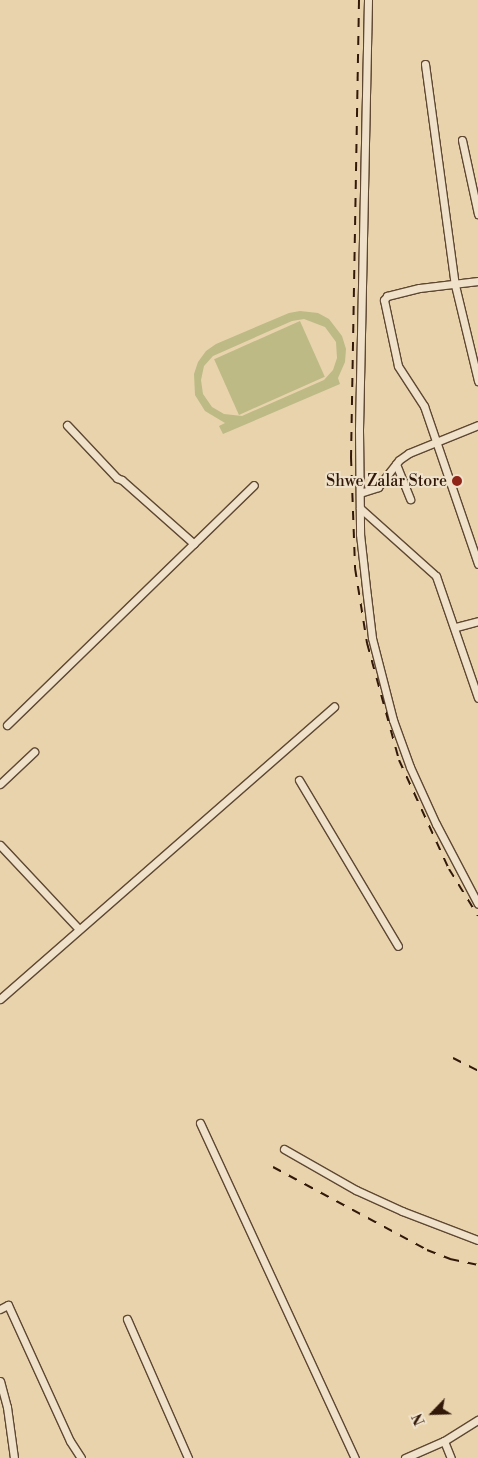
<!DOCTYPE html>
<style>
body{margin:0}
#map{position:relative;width:478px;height:1458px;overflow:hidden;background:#e8d3ad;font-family:"Libre Bodoni",serif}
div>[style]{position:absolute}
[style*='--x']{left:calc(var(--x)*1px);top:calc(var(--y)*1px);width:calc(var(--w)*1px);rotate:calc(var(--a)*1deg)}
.green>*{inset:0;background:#bdba85;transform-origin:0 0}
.roads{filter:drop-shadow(1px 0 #5f4732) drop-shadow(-1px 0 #5f4732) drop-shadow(0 1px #5f4732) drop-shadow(0 -1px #5f4732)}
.minor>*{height:7px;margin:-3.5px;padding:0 3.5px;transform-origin:3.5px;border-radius:3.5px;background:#f0e2ca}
.rail>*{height:2px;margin-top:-1px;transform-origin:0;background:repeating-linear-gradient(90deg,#311809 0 9px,transparent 0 18px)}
.dots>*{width:14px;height:14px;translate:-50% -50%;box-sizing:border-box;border:2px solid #f0e2ca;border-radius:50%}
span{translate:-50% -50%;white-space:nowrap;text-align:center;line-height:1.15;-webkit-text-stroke:4px #f0e2ca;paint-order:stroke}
.poi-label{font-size:16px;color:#311809}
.right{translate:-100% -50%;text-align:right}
.north{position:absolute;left:408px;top:1388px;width:50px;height:50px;-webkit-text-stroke:4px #f0e2ca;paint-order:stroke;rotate:246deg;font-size:14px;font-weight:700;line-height:20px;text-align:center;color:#311809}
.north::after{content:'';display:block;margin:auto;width:18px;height:22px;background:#311809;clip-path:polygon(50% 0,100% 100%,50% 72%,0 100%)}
</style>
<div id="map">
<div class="green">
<i style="clip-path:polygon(evenodd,300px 311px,318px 313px,329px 319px,342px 336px,346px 349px,345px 362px,338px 378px,340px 384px,223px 434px,219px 426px,225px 423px,205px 411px,195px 395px,194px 374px,198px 362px,206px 351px,216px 344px,289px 313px,300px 311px,304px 319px,325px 327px,336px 342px,337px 358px,333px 370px,324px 380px,242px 416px,224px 414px,212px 407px,203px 394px,201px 380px,204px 366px,213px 356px,292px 321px,304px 319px)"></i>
<i style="left:300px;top:321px;width:61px;height:94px;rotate:66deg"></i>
</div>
<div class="roads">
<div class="minor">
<i style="--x:368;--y:0;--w:430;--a:91.2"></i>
<i style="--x:359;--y:430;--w:104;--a:89.4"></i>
<i style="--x:360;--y:534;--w:62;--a:83.6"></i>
<i style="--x:367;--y:596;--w:42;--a:83.2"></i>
<i style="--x:372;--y:638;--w:85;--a:75.6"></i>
<i style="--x:393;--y:720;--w:50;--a:70.1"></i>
<i style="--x:410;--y:767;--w:63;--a:65.5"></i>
<i style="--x:436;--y:824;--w:90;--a:62.3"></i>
<i style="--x:425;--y:64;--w:223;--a:82.3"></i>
<i style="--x:455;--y:285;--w:99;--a:76.5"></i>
<i style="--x:462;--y:140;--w:76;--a:77.8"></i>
<i style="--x:478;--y:281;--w:59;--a:173.2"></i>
<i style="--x:419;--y:288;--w:33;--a:166"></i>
<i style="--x:387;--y:296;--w:5;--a:127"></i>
<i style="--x:384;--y:300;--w:67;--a:78"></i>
<i style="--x:398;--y:366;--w:48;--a:57"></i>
<i style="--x:424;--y:406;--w:167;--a:71.1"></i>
<i style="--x:67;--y:425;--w:73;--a:46.7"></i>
<i style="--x:117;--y:478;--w:5;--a:22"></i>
<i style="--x:122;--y:480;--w:96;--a:41.6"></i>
<i style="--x:396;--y:464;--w:38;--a:68"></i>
<i style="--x:360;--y:493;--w:19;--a:-18"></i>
<i style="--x:378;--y:487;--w:34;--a:-52"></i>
<i style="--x:399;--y:460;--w:12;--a:-35"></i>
<i style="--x:409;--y:453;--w:74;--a:-22.1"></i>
<i style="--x:360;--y:508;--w:102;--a:41.8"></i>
<i style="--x:436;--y:576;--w:129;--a:71"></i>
<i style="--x:456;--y:627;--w:23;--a:-15"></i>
<i style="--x:7;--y:725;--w:344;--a:-44.2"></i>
<i style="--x:299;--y:780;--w:193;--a:59.2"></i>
<i style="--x:0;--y:784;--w:47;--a:-43.3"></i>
<i style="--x:0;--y:845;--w:115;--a:46.8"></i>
<i style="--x:0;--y:999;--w:444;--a:-41.2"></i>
<i style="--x:200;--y:1123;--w:369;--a:65.2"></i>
<i style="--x:284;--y:1149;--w:83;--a:29.7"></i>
<i style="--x:356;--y:1190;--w:51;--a:24.5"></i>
<i style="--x:402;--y:1211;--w:81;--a:20.9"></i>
<i style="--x:0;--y:1309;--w:9;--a:-27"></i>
<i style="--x:8;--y:1305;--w:149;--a:65.5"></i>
<i style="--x:70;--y:1441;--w:20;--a:57"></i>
<i style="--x:127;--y:1319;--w:152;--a:66.3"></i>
<i style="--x:0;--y:1381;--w:27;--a:75"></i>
<i style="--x:7;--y:1407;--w:51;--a:82.2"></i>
<i style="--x:444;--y:1441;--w:18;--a:68"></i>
<i style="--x:405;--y:1458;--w:43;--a:-23.6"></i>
<i style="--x:444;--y:1441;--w:40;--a:-32"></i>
</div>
</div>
<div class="rail">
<i style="--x:359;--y:0;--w:457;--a:91"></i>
<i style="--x:351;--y:457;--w:111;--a:87.9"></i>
<i style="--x:355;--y:568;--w:76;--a:80.9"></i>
<i style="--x:367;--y:643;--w:121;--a:74.7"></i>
<i style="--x:399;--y:760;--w:120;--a:65.4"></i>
<i style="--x:449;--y:869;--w:55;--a:58.3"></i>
<i style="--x:453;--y:1058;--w:28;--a:27"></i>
<i style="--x:273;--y:1167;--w:175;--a:28.3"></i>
<i style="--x:427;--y:1250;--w:25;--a:21"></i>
<i style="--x:450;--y:1259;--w:29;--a:12"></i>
</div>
<div class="dots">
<i style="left:457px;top:481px;background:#8f2418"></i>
</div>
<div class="poi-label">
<span class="right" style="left:447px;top:481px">Shwe Zalar Store</span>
</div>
<div class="north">N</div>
</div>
